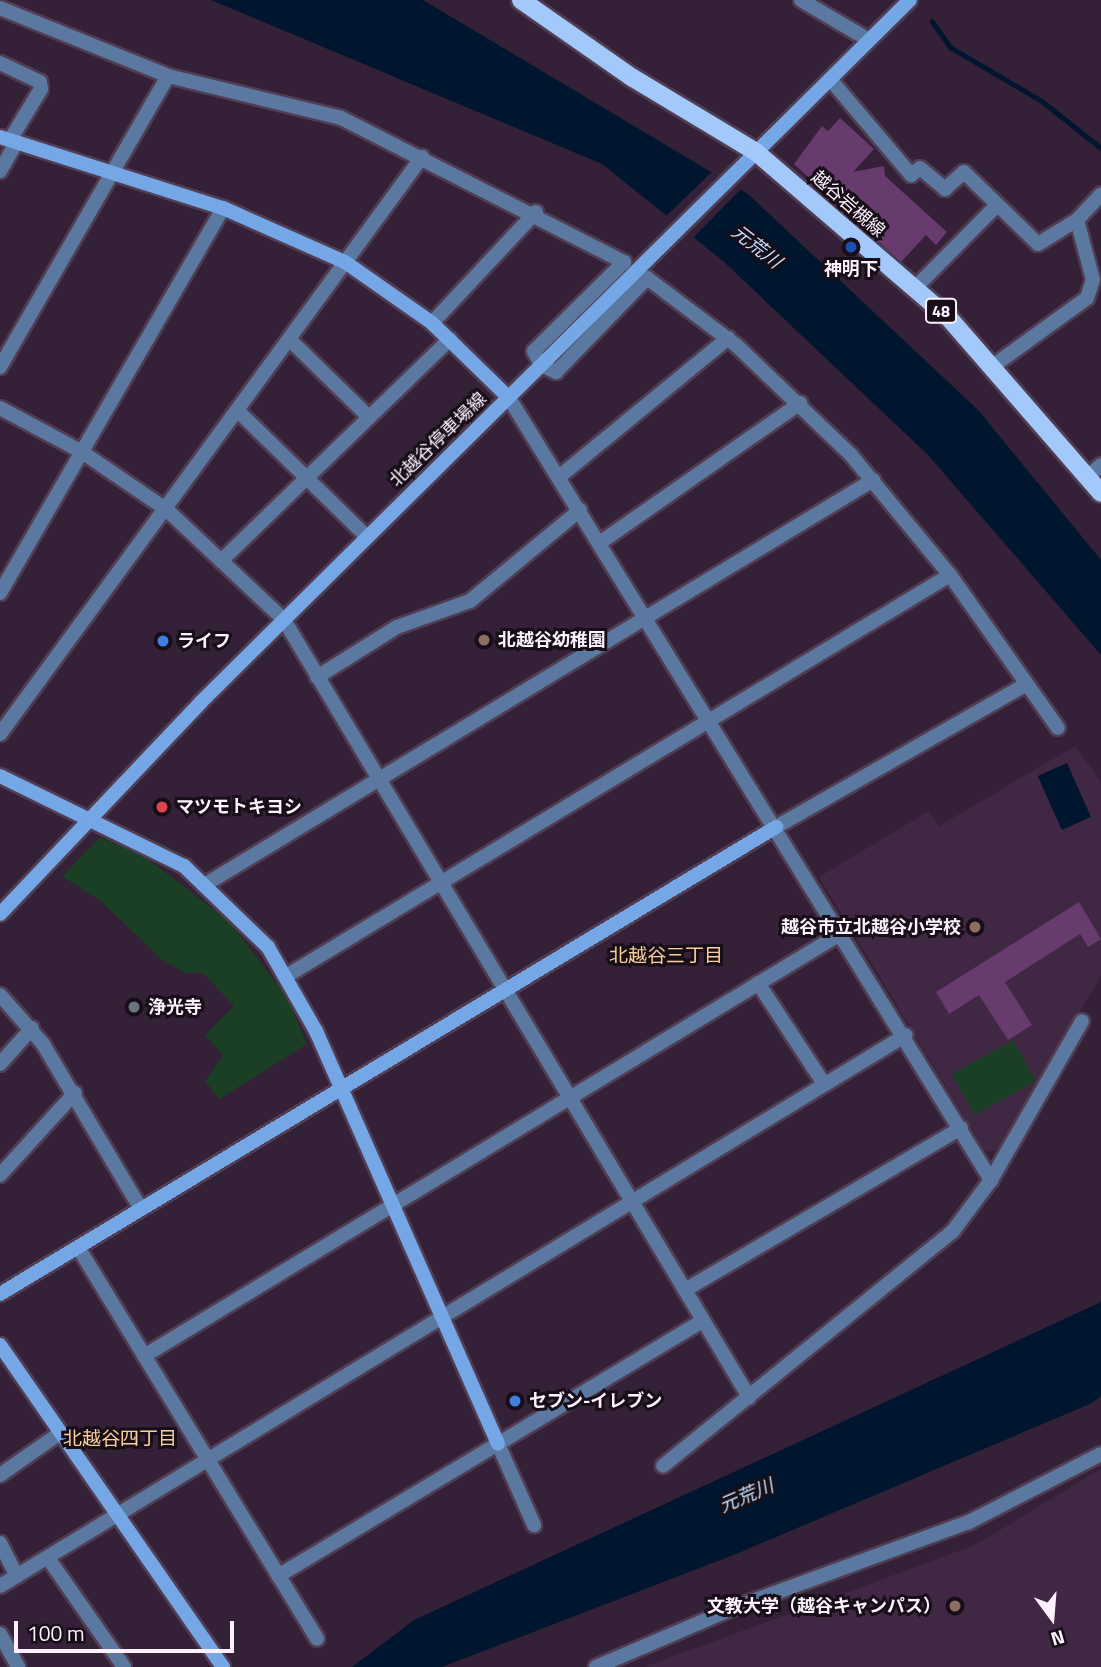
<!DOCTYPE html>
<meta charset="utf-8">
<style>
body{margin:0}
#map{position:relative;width:1101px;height:1667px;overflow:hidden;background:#342037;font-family:"Titillium Web","Noto Sans JP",sans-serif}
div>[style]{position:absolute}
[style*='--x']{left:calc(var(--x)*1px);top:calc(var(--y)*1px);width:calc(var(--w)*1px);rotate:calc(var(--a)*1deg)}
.built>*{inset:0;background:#402743}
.green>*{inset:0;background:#1a3f24;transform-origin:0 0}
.water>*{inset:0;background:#00162e;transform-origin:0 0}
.pier>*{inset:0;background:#342037}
.stream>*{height:4.5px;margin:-2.25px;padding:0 2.25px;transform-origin:2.25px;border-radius:2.25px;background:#00162e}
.building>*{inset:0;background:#683b6e}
.roads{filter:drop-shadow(2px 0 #503d53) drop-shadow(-2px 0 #503d53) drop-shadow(0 2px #503d53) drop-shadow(0 -2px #503d53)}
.street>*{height:14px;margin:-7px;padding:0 7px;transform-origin:7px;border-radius:7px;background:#5b79a0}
.secondary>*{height:14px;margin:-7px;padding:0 7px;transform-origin:7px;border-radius:7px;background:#75a6e5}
.primary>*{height:18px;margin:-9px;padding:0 9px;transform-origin:9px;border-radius:9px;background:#a3c8fa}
.dots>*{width:19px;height:19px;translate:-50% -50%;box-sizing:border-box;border:4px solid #170e18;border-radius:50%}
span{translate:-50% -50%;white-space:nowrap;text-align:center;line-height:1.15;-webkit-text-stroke:6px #170e18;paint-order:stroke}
.shield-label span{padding:2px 5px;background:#170e18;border:2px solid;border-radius:5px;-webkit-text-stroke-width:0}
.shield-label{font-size:16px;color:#fdf0ff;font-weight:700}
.street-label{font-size:18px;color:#fdf0ff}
.poi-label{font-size:18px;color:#fdf0ff;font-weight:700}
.left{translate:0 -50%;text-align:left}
.right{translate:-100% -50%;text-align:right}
.water-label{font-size:19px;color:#c1dffc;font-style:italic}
.neighbourhood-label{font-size:19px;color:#f9d09d}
.north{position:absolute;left:1017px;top:1583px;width:70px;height:70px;-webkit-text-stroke:5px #170e18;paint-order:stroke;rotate:164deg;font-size:19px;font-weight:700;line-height:28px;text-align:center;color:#fdf0ff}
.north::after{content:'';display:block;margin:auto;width:24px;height:32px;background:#fdf0ff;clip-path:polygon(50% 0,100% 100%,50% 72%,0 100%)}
.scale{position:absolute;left:14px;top:1621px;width:220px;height:32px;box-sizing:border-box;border:4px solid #fdf0ff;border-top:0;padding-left:9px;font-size:21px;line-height:24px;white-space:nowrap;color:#fdf0ff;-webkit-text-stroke:5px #170e18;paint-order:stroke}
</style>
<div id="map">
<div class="built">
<i style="clip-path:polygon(1075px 746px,1101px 782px,1101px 976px,997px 1151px,985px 1151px,819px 877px,929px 811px,939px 826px)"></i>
<i style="clip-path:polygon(1101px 1469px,1101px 1667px,644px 1667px,975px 1545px)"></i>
</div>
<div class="green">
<i style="clip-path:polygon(100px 837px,144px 856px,229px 921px,287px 997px,307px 1044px,219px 1099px,205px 1081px,223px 1055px,205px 1035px,234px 1006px,203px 973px,185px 973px,161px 959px,102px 902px,62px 876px)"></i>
<i style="left:1013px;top:1040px;width:47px;height:70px;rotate:61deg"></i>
</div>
<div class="water">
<i style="clip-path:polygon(211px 0,423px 0,748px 194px,978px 410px,1101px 560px,1101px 655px,928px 455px,723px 261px,602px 164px)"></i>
<i style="left:1067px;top:763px;width:59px;height:32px;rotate:66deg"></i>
<i style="clip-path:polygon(1101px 1302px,1101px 1396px,1092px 1403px,736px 1554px,442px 1667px,352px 1667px,414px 1620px)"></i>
</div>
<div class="pier">
<i style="clip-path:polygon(715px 169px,743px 187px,691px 240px,664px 218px)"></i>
</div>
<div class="stream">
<i style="--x:932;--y:21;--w:32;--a:55"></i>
<i style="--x:950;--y:47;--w:107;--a:30.4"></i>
<i style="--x:1042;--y:101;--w:75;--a:38.5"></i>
</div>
<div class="building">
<i style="clip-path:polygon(840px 118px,874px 149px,853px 172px,884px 166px,885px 176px,947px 232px,936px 245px,926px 235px,901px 262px,794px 164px,822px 126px,828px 131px)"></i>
<i style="clip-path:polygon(1079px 902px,1101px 939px,1088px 947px,1080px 934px,1005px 982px,1032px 1025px,1008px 1040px,979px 995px,949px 1014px,936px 992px)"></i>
</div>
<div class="roads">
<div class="street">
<i style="--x:801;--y:0;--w:79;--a:30.5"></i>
<i style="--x:0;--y:8;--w:181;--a:22"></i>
<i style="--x:168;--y:76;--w:178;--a:13.6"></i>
<i style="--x:341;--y:118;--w:318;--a:27"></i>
<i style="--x:624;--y:262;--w:127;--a:135.3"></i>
<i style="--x:534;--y:351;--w:16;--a:63"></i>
<i style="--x:541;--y:365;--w:17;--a:25"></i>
<i style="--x:556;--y:372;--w:131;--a:-45.9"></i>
<i style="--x:647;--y:278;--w:111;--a:37"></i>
<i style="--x:736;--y:345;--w:159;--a:43.7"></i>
<i style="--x:851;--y:455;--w:156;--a:50.5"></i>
<i style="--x:950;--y:575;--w:187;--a:54.8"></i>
<i style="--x:0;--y:63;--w:44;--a:25.4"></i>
<i style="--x:40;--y:82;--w:7;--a:82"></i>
<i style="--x:41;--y:89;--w:60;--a:121.3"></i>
<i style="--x:830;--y:79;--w:126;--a:49.8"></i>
<i style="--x:911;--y:175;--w:11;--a:-38"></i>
<i style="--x:920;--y:168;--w:33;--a:40"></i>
<i style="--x:945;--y:189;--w:25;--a:-42"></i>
<i style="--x:964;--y:172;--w:103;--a:44.2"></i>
<i style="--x:1038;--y:244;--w:46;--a:-31.6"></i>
<i style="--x:0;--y:171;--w:34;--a:-60"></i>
<i style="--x:914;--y:289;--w:118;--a:-45.3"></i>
<i style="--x:432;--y:323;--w:152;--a:-46.9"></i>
<i style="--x:290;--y:340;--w:110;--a:44.3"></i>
<i style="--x:993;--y:366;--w:116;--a:-35.9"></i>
<i style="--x:1087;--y:298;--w:19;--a:-72"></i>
<i style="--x:1093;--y:280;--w:62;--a:-104.9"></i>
<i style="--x:1077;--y:220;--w:35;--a:-47"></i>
<i style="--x:0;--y:367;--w:336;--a:-60"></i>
<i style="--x:509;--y:398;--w:919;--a:58.35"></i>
<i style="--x:991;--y:1180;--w:64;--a:126.7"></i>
<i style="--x:953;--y:1231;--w:373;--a:141"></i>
<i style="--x:0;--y:408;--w:93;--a:28.2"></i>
<i style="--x:82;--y:452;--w:103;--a:34.3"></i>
<i style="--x:167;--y:510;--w:161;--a:43.2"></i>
<i style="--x:284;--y:620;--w:906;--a:59.1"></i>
<i style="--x:239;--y:412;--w:179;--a:44.3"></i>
<i style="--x:1088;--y:476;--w:17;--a:-40"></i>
<i style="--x:559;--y:477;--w:219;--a:-39.4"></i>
<i style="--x:601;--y:542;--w:243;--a:-34.9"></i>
<i style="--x:221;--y:561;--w:319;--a:-44.1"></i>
<i style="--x:0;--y:593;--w:445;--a:-59.9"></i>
<i style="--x:317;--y:677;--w:94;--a:-32"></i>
<i style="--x:397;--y:627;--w:77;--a:-19.6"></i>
<i style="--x:470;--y:601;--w:143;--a:-39.6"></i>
<i style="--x:0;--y:734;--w:715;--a:-53.82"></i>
<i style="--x:776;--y:827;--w:287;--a:-29.7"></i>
<i style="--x:206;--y:884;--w:780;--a:-31.2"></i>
<i style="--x:288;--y:975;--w:773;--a:-31.14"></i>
<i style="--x:758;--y:983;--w:121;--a:56.8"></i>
<i style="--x:0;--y:995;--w:65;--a:48.7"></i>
<i style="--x:43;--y:1044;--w:192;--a:59.3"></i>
<i style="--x:0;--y:1064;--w:48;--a:-48.4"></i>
<i style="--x:0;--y:1175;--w:111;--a:-47.6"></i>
<i style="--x:991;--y:1180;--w:183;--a:-60.2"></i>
<i style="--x:78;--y:1247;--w:459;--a:58.6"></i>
<i style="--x:685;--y:1290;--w:320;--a:-30.4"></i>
<i style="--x:144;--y:1356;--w:814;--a:-31.23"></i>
<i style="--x:498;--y:1444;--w:89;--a:66"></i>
<i style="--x:0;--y:1475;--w:73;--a:-35"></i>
<i style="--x:0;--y:1543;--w:37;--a:63"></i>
<i style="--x:48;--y:1558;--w:133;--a:55.1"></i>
<i style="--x:278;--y:1576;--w:496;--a:-31"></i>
<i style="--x:0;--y:1586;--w:1060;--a:-31.31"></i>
<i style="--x:0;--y:1634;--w:38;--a:61"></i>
<i style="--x:596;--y:1667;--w:147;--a:-23.2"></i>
<i style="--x:731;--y:1609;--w:253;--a:-20.1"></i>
<i style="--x:969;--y:1522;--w:148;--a:-27.3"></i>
</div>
<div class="secondary">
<i style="--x:0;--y:137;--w:234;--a:17.7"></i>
<i style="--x:223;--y:208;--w:133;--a:23.9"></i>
<i style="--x:345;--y:262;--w:106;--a:35"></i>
<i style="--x:432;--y:323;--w:107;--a:44.2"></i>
<i style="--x:0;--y:776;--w:205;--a:26.1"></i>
<i style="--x:184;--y:866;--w:117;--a:44"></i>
<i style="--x:268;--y:947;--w:97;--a:60.3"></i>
<i style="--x:316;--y:1031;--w:451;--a:66.2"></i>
<i style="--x:0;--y:914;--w:291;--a:-46.5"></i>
<i style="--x:200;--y:703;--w:999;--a:-44.72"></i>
<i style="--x:0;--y:1294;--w:906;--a:-31.04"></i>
<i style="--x:0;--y:1345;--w:392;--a:55.3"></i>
</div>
<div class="primary">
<i style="--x:521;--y:0;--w:136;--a:34.9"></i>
<i style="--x:633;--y:78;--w:144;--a:31"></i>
<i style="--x:756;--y:152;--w:253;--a:40.7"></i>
<i style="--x:948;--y:317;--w:233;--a:49"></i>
</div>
</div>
<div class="dots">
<i style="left:851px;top:247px;background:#1a4fb4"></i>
<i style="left:484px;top:640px;background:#8d6e63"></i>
<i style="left:163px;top:641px;background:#3f7fe0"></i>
<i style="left:162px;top:807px;background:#e0444e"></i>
<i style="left:975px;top:927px;background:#8d6e63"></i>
<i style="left:134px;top:1007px;background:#6b7280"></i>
<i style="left:515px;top:1401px;background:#3f7fe0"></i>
<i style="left:955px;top:1606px;background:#8d6e63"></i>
</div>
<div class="shield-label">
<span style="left:941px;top:311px">48</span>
</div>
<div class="street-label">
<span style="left:848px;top:204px;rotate:41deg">越谷岩槻線</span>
<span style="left:438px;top:440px;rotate:-44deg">北越谷停車場線</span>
</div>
<div class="poi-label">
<span style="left:851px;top:269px">神明下</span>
<span class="left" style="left:498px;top:640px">北越谷幼稚園</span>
<span class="left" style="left:177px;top:641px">ライフ</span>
<span class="left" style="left:176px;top:807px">マツモトキヨシ</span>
<span class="right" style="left:961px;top:927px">越谷市立北越谷小学校</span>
<span class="left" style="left:148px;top:1007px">浄光寺</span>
<span class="left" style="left:529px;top:1401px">セブン-イレブン</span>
<span class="right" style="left:941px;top:1606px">文教大学（越谷キャンパス）</span>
</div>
<div class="water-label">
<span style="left:757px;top:246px;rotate:38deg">元荒川</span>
<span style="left:746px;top:1495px;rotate:-23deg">元荒川</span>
</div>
<div class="neighbourhood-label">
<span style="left:666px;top:955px">北越谷三丁目</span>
<span style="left:120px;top:1438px">北越谷四丁目</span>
</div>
<div class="north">N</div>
<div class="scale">100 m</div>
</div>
